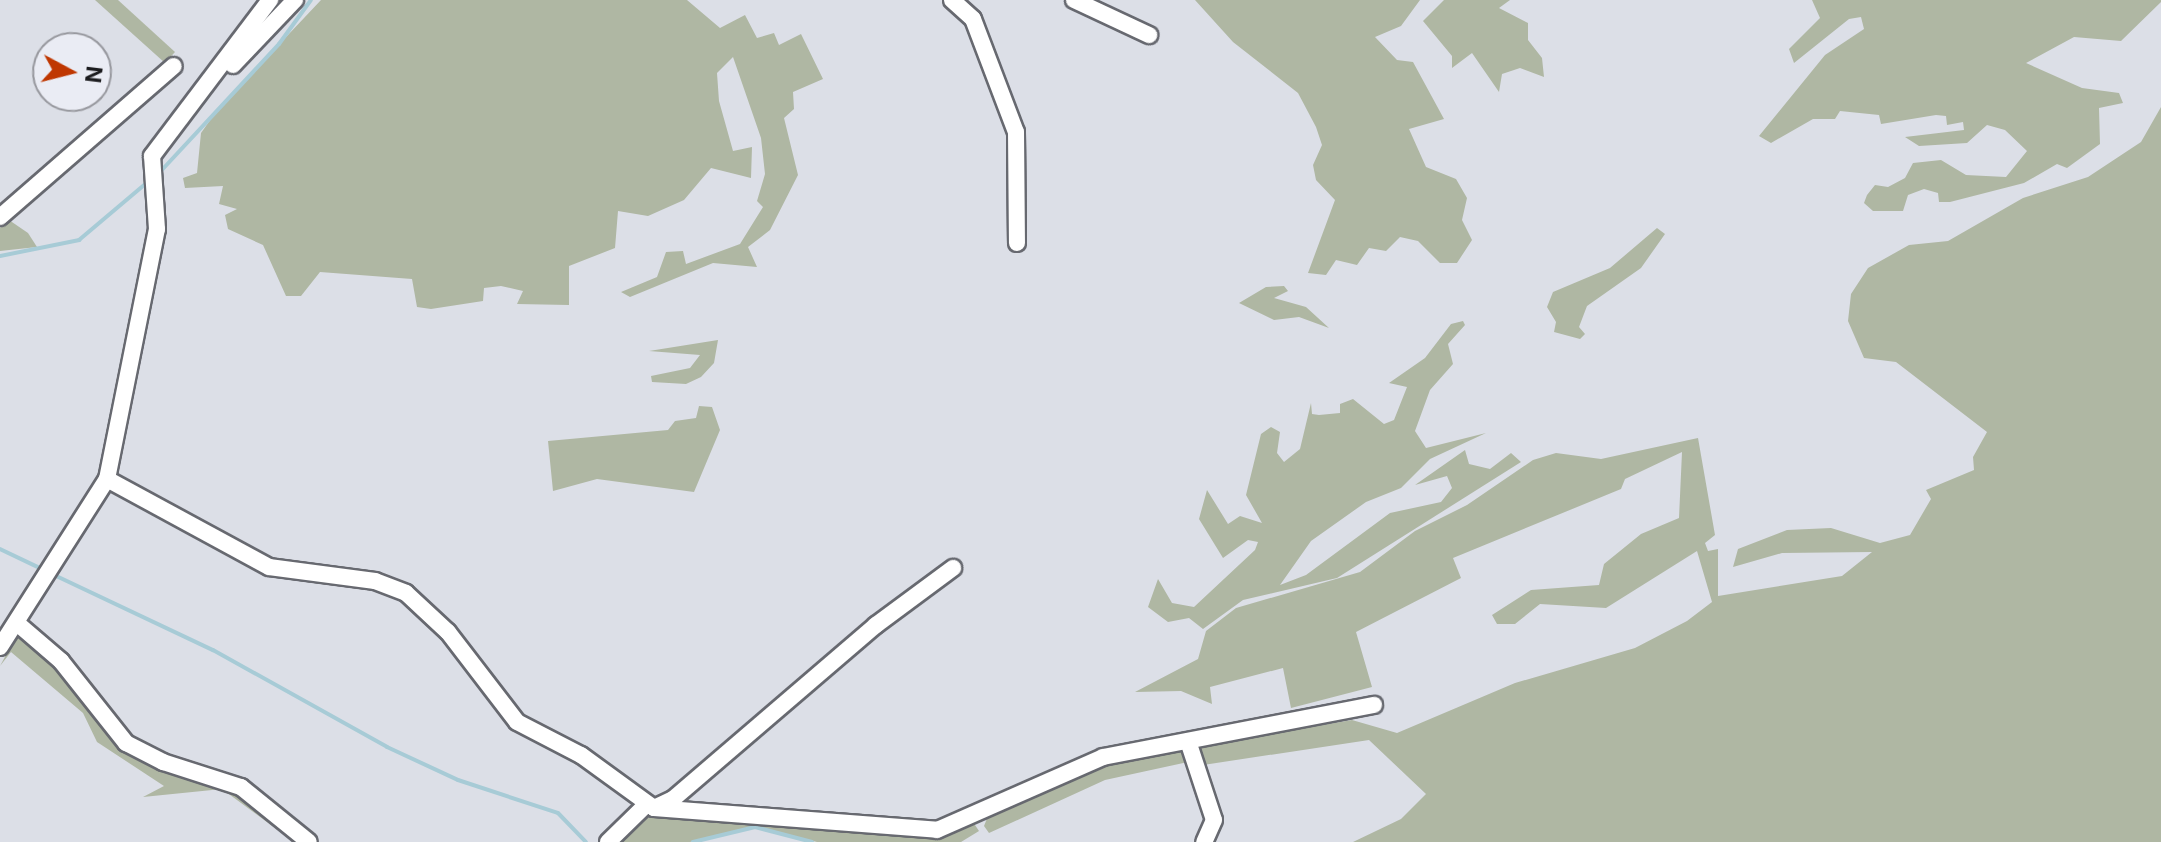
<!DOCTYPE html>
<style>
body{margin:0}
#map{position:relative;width:2161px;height:842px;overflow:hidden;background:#dcdfe7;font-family:Inter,sans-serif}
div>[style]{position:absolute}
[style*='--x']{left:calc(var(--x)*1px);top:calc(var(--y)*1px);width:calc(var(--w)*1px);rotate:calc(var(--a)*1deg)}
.green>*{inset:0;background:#afb7a3}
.stream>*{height:4px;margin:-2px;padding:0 2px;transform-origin:2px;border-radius:2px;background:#a7cbd6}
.roads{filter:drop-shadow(2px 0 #676970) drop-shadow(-2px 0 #676970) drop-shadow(0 2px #676970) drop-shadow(0 -2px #676970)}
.minor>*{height:16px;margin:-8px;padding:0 8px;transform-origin:8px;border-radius:8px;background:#fff}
span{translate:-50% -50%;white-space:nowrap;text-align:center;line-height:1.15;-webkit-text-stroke:6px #eaecf4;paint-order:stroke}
.north{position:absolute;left:32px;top:32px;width:80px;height:80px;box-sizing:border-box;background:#eaecf4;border:2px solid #97989e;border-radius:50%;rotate:97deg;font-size:22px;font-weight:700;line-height:32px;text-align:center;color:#1b1b1e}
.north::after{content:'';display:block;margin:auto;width:28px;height:36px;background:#bf3701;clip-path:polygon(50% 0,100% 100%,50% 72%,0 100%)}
</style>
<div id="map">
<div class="green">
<i style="clip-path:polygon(95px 0,118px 0,175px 52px,165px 63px)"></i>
<i style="clip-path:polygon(321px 0,687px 0,720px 28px,745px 15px,757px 38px,774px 33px,779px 45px,801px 34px,823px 79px,793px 92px,794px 109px,784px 118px,798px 175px,770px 230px,748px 247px,757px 267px,713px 263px,630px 297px,621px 292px,657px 277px,666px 252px,683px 251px,686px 264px,740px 244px,763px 207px,757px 201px,765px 174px,761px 138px,733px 57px,717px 73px,719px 101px,733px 151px,752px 147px,751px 178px,711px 168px,684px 200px,648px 216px,618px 211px,615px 248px,569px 266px,569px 305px,517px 304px,523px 291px,501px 286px,484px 288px,483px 301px,431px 309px,417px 307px,412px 279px,320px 272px,301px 296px,286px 296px,263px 245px,228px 229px,225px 215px,237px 209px,219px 204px,223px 186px,185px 188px,183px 178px,197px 173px,201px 133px,218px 109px)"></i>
<i style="clip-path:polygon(1195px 0,1420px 0,1401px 26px,1375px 37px,1397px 60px,1413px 62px,1444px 119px,1409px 129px,1426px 167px,1456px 179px,1467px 198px,1462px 220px,1472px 240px,1457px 263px,1440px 263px,1418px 241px,1400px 237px,1386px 251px,1369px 248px,1357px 265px,1336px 260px,1326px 275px,1308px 273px,1335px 200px,1316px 180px,1313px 165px,1322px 145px,1316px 127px,1298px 93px,1233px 42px)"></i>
<i style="clip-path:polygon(1444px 0,1510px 0,1499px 8px,1528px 23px,1528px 40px,1542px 58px,1544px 77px,1520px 68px,1502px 74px,1499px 92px,1472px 53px,1452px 68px,1452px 56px,1423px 21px)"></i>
<i style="clip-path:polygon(1802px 0,2161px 0,2161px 2px,2121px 41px,2074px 37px,2026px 63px,2082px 88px,2119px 93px,2123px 103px,2099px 108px,2100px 144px,2067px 168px,2057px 164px,2024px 183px,1950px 202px,1939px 202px,1938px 193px,1924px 189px,1908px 195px,1903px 211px,1873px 211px,1864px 203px,1867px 195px,1875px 185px,1888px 187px,1905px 178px,1913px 163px,1941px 160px,1966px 175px,2006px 177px,2027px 151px,2005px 130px,1987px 125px,1967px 143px,1919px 146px,1905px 137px,1964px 130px,1963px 122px,1947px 125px,1946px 116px,1936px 115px,1881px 124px,1879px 115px,1840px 111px,1835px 119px,1813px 119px,1771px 143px,1759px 136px,1825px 55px,1864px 29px,1861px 17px,1849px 19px,1794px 63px,1789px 49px,1820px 18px,1812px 0)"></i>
<i style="clip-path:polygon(2161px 107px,2161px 842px,1353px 842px,1401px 819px,1426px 794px,1369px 740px,1203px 765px,1192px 747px,1352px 720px,1397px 733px,1515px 683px,1635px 648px,1687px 621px,1712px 602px,1697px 551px,1606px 608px,1540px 604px,1515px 624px,1497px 624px,1492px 615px,1531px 590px,1599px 585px,1604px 564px,1641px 534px,1679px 518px,1682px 452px,1625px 479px,1621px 489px,1453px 558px,1461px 578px,1356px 632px,1372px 687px,1291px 708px,1283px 668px,1210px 687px,1212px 704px,1181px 691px,1135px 692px,1198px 659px,1206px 631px,1236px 608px,1360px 572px,1415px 531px,1467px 505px,1533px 460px,1556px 453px,1601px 459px,1698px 438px,1715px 535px,1705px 543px,1708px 551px,1718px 549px,1718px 596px,1842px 576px,1872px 552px,1782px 553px,1733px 567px,1738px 549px,1787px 530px,1831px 528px,1880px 543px,1910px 535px,1931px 499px,1926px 490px,1974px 470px,1973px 457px,1987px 432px,1896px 362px,1864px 358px,1848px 321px,1851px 294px,1868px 268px,1909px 245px,1948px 241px,2023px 198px,2088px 177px,2141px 142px)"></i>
<i style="clip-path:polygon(9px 220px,28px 233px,37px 247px,0 251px,0 228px)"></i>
<i style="clip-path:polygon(1657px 228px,1665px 234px,1641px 268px,1587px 306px,1579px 327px,1585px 334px,1580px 339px,1554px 332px,1556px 322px,1547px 307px,1553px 292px,1610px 268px)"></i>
<i style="clip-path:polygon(1284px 286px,1288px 291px,1274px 298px,1306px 307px,1329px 328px,1299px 317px,1274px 320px,1239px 303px,1266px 287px)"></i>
<i style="clip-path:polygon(1463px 321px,1465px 325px,1448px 344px,1453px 364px,1430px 390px,1415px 431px,1426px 448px,1486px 433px,1430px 459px,1401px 488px,1366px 502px,1311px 541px,1280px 585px,1306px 575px,1390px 513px,1441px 502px,1452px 488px,1447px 476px,1415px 485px,1465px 450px,1469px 464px,1490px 469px,1511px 453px,1521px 462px,1337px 578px,1243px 600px,1203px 629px,1189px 618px,1168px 622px,1148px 607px,1158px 579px,1172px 603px,1194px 607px,1255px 550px,1258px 542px,1248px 540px,1223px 558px,1199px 519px,1207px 490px,1228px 524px,1240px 516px,1262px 523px,1246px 495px,1261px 434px,1271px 427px,1280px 432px,1277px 453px,1284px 462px,1300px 449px,1311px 403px,1312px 414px,1319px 415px,1340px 413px,1340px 404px,1353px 399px,1384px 424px,1394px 420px,1407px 387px,1389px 383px,1425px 358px,1451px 324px)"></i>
<i style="clip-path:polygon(718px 340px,714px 363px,701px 377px,686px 384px,652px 382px,651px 376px,690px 368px,700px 355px,649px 351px)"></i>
<i style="clip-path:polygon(699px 406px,712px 407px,720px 430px,694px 492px,597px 479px,553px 491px,548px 441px,668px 430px,675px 421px,696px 418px)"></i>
<i style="clip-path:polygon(20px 629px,118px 740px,237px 789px,304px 842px,294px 842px,222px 789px,143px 797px,164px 786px,97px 742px,83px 713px,11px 652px,0 666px)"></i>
<i style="clip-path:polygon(1179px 746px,1188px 762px,1105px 780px,989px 833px,984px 826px,988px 816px,1094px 768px)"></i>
<i style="clip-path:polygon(646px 813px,973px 822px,979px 831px,961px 842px,817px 842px,755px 826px,690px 842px,612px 842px)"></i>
</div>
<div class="stream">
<i style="--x:160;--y:172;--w:175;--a:-47.1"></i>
<i style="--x:279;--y:44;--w:54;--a:-54"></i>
<i style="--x:0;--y:256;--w:81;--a:-11.4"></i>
<i style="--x:79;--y:240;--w:93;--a:-40.2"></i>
<i style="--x:0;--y:549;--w:49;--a:25.5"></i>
<i style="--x:52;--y:574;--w:178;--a:25.3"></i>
<i style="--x:213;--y:650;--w:199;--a:29.1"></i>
<i style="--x:387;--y:747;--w:78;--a:24.9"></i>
<i style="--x:458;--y:780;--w:105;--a:18.3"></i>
<i style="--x:558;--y:813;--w:40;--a:46"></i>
<i style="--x:693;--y:842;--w:64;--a:-13.6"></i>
<i style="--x:755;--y:827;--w:59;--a:14.7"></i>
</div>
<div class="roads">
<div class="minor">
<i style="--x:952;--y:0;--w:28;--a:42"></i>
<i style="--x:973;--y:19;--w:121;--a:69.2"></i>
<i style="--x:1016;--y:132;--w:111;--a:89.5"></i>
<i style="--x:1074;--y:0;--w:83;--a:25"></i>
<i style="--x:233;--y:65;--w:90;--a:-46.4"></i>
<i style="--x:0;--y:217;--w:230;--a:-41"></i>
<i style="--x:107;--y:479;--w:184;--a:28.5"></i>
<i style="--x:269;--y:567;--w:107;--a:7.5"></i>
<i style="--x:375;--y:581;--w:33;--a:21"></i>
<i style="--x:406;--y:593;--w:57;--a:42.9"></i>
<i style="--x:448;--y:632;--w:113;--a:52.5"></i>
<i style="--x:517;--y:722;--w:72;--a:27.3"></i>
<i style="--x:581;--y:755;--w:90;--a:36"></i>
<i style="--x:654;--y:808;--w:21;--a:-25"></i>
<i style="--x:673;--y:799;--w:267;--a:-40.6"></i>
<i style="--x:876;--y:625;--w:96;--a:-36.5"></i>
<i style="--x:18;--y:624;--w:57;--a:40.7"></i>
<i style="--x:61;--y:661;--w:105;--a:51.6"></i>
<i style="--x:126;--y:743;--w:42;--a:27.2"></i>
<i style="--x:163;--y:762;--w:82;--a:17.8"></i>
<i style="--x:241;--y:787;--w:87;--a:39"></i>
<i style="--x:0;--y:647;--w:199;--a:-57.5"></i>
<i style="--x:107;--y:479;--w:255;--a:-78.7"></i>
<i style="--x:157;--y:229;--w:73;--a:-93.9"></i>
<i style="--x:152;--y:156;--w:196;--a:-52.9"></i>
<i style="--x:1188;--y:741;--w:83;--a:71.8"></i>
<i style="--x:1214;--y:820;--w:24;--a:114"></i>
<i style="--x:654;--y:808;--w:284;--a:4.4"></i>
<i style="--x:937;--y:830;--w:181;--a:-23.7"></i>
<i style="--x:1103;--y:757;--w:276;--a:-10.9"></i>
<i style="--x:608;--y:842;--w:54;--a:-44.3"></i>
</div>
</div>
<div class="north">N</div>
</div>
